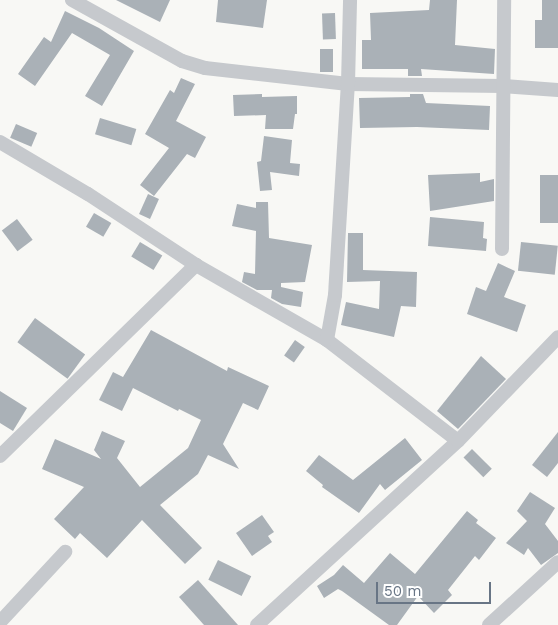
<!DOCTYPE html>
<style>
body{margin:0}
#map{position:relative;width:558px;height:625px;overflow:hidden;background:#f8f8f5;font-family:"Work Sans",sans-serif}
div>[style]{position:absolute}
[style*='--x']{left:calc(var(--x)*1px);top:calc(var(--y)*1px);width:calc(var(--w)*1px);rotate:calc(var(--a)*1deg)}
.building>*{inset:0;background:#aab1b7;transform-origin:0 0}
.minor>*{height:14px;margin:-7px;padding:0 7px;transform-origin:7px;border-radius:7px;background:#c6c9cd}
span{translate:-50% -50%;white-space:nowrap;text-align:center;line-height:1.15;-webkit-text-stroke:5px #fff;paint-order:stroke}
.scale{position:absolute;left:376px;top:582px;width:115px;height:22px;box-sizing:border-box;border:2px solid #687585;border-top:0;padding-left:6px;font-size:15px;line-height:18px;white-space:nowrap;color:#687585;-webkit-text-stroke:4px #fff;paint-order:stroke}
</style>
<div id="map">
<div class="building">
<i style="clip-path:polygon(116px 0,170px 0,160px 22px)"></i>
<i style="clip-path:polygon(218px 0,267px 0,263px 28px,216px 22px)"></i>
<i style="clip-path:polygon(430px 0,457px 0,455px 45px,495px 49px,494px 74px,421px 69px,422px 76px,408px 76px,408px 69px,362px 69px,362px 40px,371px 40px,370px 13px,429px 10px)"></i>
<i style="clip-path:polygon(542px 0,558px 0,558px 48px,535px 48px,535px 20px,542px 20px)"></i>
<i style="clip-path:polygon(65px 11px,99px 28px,134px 51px,102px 106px,85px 96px,110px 55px,72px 33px,35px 86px,18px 74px,44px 37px,51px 42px)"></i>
<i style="left:335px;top:13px;width:26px;height:13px;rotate:88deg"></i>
<i style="left:320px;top:49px;width:13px;height:23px"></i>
<i style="clip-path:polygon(181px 78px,195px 84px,176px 121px,206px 137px,195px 158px,187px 154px,154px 196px,140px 185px,169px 148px,145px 134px,170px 90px,174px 93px)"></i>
<i style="clip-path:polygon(262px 94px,262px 97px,297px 96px,297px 114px,295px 114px,293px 129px,265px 129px,266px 115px,234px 116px,233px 95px)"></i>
<i style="clip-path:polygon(410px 94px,423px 94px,426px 103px,490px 106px,489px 130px,417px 127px,360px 128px,359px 98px,410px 97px)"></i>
<i style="left:100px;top:118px;width:38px;height:17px;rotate:17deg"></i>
<i style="left:16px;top:124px;width:23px;height:15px;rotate:23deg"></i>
<i style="clip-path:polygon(264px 136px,292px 140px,290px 163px,300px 164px,299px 176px,270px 172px,272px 190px,260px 191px,257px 162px,261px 161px)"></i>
<i style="clip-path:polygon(480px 173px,480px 182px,494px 179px,494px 201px,430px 211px,428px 175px)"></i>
<i style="left:540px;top:175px;width:18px;height:48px"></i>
<i style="left:148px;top:194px;width:12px;height:22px;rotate:24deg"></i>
<i style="clip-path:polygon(256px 202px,268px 202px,269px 238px,312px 245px,305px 282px,281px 283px,281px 287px,303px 292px,301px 307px,282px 304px,271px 298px,272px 290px,257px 290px,242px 282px,244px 272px,255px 274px,256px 231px,232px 226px,237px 204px,256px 208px)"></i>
<i style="left:94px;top:213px;width:20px;height:16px;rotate:30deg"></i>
<i style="clip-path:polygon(430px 217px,484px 222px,483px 238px,487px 239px,486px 251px,428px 246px)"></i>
<i style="left:17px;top:219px;width:26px;height:19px;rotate:53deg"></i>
<i style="clip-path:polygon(348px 233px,363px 233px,363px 270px,417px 272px,416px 307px,401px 306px,394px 337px,341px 325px,346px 302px,379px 309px,380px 281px,347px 282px)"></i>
<i style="left:140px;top:242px;width:26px;height:17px;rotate:31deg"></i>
<i style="left:521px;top:242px;width:37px;height:29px;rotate:6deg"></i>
<i style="clip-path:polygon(498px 263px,515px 271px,504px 297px,526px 305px,517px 332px,467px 314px,476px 287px,486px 291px)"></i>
<i style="left:35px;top:318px;width:62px;height:30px;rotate:36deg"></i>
<i style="clip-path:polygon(151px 330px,227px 371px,228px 367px,269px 386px,258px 410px,243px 403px,223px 444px,239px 469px,208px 455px,198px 474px,160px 505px,202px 548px,185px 564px,142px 520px,107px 558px,80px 533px,75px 539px,54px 519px,84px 487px,42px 469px,55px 439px,101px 459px,94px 450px,102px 431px,125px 441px,117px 458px,140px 487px,188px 448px,201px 420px,179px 409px,178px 411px,133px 388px,122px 411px,99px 400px,113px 372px,123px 377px)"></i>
<i style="left:295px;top:340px;width:12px;height:19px;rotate:35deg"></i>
<i style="clip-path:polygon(481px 356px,506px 379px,458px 429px,437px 411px)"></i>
<i style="clip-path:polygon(0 391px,27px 408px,13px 431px,0 423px)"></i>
<i style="clip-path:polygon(558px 432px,558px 463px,547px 477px,532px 465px)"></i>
<i style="clip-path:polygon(405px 438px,422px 460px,385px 490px,380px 484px,359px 513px,322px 487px,323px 485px,306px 471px,319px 455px,353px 480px)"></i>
<i style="left:472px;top:449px;width:28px;height:12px;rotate:45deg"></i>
<i style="clip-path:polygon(530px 492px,555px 508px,545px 524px,558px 541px,558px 553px,541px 565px,528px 548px,524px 555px,506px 543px,527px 521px,517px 511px)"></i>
<i style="clip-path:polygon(467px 511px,478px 520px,476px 523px,496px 538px,479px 560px,475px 556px,448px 590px,452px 595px,434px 613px,418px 596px,397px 625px,389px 625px,342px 591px,338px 589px,324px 598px,317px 586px,334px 575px,343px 565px,364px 583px,390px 553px,415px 574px)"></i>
<i style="clip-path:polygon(262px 515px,274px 532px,268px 536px,272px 542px,252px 556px,236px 533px)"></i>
<i style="left:218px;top:560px;width:37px;height:22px;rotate:26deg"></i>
<i style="clip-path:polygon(198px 580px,238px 625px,204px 625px,179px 597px)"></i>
</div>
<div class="minor">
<i style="--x:72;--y:0;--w:126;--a:29"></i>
<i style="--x:182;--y:61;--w:24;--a:17"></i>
<i style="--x:205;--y:68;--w:144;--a:6.4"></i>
<i style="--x:348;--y:84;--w:155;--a:0.7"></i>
<i style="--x:503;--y:86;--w:55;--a:4.2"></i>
<i style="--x:0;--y:142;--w:102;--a:30.6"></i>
<i style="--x:88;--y:194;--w:129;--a:33.3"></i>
<i style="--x:196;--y:265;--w:151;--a:29.8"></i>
<i style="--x:327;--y:340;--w:165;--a:37.6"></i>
<i style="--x:502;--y:249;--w:249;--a:-89.5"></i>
<i style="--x:327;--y:340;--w:46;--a:-79.9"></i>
<i style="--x:335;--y:295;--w:211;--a:-86.5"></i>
<i style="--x:348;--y:84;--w:84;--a:-88.6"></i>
<i style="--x:0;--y:456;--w:274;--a:-44.3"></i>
<i style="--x:0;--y:622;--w:96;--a:-47.1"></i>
<i style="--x:257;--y:625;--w:273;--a:-42.5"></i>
<i style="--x:458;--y:441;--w:144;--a:-46.1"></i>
<i style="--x:489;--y:625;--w:93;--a:-42.4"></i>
</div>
<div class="scale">50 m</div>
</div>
